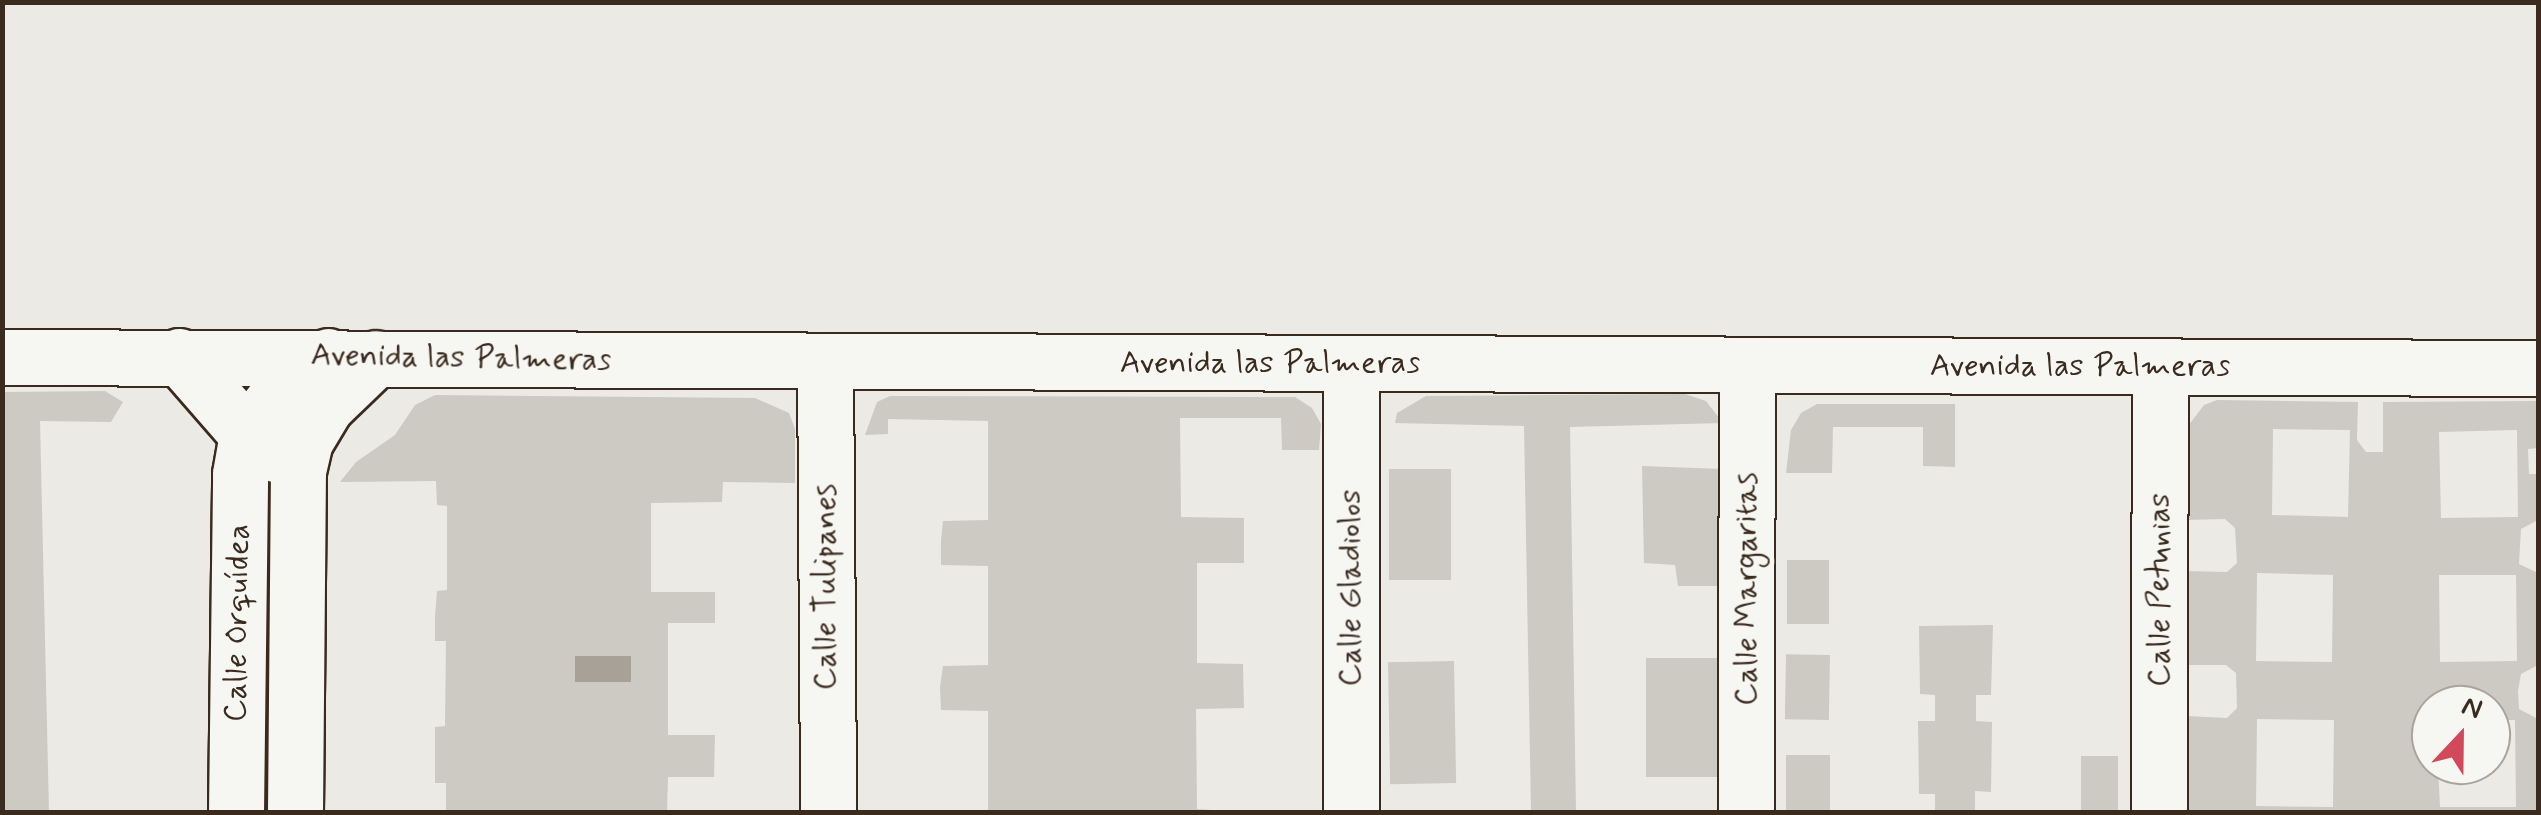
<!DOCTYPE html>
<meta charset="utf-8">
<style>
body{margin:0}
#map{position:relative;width:2541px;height:815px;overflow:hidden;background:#ebeae5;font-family:Mynerve,sans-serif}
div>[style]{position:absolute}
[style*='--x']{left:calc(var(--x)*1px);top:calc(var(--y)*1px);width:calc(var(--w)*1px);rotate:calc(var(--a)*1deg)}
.green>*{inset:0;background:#cdcac4;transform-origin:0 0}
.water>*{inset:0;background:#a8a198;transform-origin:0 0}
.roads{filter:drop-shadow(2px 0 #3b2a1e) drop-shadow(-2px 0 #3b2a1e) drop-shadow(0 2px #3b2a1e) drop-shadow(0 -2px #3b2a1e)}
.minor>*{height:55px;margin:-27.5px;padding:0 27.5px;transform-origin:27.5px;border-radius:27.5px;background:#f6f6f2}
span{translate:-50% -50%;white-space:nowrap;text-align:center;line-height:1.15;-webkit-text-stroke:9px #f6f6f2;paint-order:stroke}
.street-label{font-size:32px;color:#3b2a1e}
.frame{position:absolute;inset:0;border:5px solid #3b2a1e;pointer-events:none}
.north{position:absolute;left:2411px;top:685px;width:100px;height:100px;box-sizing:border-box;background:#f6f6f2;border:2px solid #aba49d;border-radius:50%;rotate:22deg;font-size:28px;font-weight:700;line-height:40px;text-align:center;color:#3b2a1e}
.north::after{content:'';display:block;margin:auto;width:35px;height:45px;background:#d1495b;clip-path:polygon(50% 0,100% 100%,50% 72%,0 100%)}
</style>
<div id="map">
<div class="green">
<i style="clip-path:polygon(105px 391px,123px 402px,111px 422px,40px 421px,49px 812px,3px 812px,3px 392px)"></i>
<i style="clip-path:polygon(1685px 394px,1706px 401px,1723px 423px,1570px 427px,1576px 812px,1531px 812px,1524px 426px,1395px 423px,1397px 413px,1426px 396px)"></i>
<i style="clip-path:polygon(435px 395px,755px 398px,789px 413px,795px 429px,795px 483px,723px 482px,722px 502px,651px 503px,651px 592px,715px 592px,715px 623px,668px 623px,668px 735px,715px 735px,714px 777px,668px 777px,667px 812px,446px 812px,446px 783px,435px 783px,435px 727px,445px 726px,446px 641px,435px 641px,435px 616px,437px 591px,447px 590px,447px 506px,437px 505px,436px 481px,340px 482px,356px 462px,395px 435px,415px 405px)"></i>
<i style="clip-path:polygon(890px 396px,1295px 397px,1312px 408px,1321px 424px,1319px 450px,1282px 450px,1281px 418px,1180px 418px,1181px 517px,1244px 518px,1244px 563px,1197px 563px,1197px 663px,1243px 664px,1244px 708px,1196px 709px,1197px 809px,1244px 812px,942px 812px,988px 811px,988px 711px,941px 710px,940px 687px,943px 666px,988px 665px,988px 566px,941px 565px,941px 541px,943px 521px,988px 520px,988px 421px,888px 419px,888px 434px,865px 435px,877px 402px)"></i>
<i style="clip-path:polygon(evenodd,2217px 400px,2358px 402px,2357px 440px,2366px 452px,2383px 452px,2383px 402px,2538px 401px,2538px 448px,2528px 449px,2529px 474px,2538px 474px,2538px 520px,2521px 529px,2519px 564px,2538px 573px,2538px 665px,2521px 674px,2518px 691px,2519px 709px,2538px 719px,2538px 811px,2186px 810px,2186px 716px,2227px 718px,2237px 708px,2236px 673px,2226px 665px,2186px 665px,2186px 571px,2227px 572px,2237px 563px,2235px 528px,2225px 519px,2186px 520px,2188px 426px,2204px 405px,2217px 400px,2273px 429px,2350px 430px,2348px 517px,2272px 515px,2273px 429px,2217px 400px,2517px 430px,2518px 517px,2441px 518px,2439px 432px,2517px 430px,2217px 400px,2257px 573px,2333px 575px,2332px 662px,2256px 661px,2257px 573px,2217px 400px,2439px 575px,2516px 575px,2517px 661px,2440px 662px,2439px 575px,2217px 400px,2431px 705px,2491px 705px,2491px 720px,2515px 720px,2516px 807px,2440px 807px,2438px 765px,2431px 765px,2431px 705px,2217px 400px,2257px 719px,2334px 720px,2333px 807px,2256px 806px,2257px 719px)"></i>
<i style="clip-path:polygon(1817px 404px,1955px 404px,1955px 467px,1923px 466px,1923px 427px,1833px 427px,1832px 473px,1786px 473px,1791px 430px,1801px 413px)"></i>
<i style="clip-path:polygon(1642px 466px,1723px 469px,1723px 586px,1678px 586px,1675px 565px,1644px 563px)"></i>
<i style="left:1389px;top:469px;width:62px;height:111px"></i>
<i style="left:260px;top:536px;width:18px;height:276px;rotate:3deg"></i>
<i style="left:1787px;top:560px;width:42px;height:64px"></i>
<i style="clip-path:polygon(1993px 625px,1991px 695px,1976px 695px,1976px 721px,1992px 722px,1991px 792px,1975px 791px,1975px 812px,1935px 812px,1935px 794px,1919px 794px,1918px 721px,1935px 721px,1935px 695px,1920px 694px,1919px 626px)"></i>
<i style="left:1830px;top:655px;width:65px;height:44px;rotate:91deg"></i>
<i style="left:1722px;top:658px;width:119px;height:76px;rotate:90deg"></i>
<i style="left:1454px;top:661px;width:122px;height:66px;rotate:89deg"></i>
<i style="left:1786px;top:755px;width:44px;height:57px"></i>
<i style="left:2081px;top:756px;width:37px;height:56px"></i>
</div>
<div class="water">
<i style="left:575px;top:656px;width:56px;height:26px"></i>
</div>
<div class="roads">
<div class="minor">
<i style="--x:179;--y:356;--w:103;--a:48.9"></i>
<i style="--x:247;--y:434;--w:35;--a:35"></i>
<i style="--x:2;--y:357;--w:2536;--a:0.25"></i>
<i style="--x:825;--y:362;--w:450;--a:89.6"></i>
<i style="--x:236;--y:812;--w:338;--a:-89.3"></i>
<i style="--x:240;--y:474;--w:41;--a:-80.1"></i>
<i style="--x:247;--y:434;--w:67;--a:-52.3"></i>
<i style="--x:288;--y:381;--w:47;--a:-32"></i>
<i style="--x:295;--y:812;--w:341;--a:-89.5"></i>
<i style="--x:298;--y:471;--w:31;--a:-77"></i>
<i style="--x:305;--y:441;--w:41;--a:-59"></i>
<i style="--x:326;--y:406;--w:69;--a:-43.8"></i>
<i style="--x:1351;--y:812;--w:449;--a:-90"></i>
<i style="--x:1746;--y:812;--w:447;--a:-89.9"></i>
<i style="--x:2159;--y:812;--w:445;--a:-89.9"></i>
</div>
</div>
<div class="street-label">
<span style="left:461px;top:358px;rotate:1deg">Avenida las Palmeras</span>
<span style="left:1270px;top:363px">Avenida las Palmeras</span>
<span style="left:2080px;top:366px">Avenida las Palmeras</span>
<span style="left:826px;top:587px;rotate:-90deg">Calle Tulipanes</span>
<span style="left:1351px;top:588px;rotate:-90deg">Calle Gladiolos</span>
<span style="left:1747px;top:589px;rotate:-90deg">Calle Margaritas</span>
<span style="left:2160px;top:590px;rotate:-90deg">Calle Petunias</span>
<span style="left:238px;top:623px;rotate:-89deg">Calle Orquídea</span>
</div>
<div class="frame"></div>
<div class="north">N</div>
</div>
